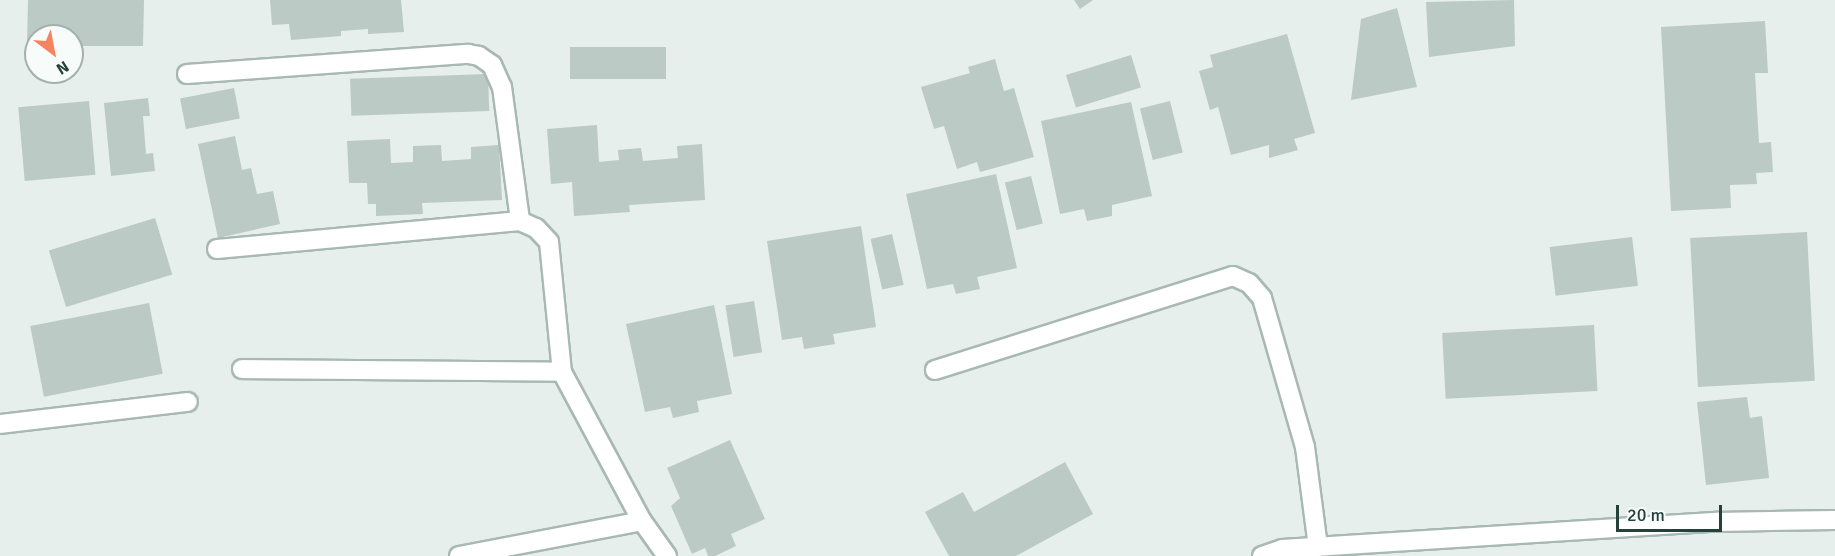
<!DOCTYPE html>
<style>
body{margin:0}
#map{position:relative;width:1835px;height:556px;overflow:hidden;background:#e6efeb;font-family:Signika,sans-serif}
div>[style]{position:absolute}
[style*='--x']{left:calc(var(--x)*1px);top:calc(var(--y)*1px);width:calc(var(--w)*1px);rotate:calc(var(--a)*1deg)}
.building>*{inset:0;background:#bbcac4;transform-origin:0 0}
.roads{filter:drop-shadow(2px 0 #a8b8b2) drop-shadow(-2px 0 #a8b8b2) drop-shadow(0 2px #a8b8b2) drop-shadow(0 -2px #a8b8b2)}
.service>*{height:18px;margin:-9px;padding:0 9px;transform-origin:9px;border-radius:9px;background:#fff}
.minor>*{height:18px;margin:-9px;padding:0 9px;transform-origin:9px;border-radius:9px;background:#fff}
span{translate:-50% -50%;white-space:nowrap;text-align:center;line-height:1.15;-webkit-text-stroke:4.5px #f7fbf9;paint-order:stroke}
.north{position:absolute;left:24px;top:24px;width:60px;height:60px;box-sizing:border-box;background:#f7fbf9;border:2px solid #a3b1ad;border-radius:50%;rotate:148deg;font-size:16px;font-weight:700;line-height:24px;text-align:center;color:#24423a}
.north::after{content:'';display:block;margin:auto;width:21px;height:27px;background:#f4845f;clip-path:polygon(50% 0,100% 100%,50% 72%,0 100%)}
.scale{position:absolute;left:1616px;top:505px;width:106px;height:27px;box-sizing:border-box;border:3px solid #24423a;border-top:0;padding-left:8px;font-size:18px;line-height:21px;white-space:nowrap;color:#24423a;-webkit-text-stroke:4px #f7fbf9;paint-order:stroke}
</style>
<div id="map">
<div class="building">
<i style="clip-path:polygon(28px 0,144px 0,143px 46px,72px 46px,72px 36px,36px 36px,36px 45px,27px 45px)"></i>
<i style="clip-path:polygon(270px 0,401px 0,404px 32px,368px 34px,368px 29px,341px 31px,341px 36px,291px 40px,289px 24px,272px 25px)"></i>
<i style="clip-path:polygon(1074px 0,1093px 0,1080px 9px)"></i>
<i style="clip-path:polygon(1514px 0,1515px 46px,1429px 57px,1426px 2px)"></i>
<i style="clip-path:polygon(1397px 8px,1417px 87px,1351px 100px,1361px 19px)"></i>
<i style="clip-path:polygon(1765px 21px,1768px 73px,1755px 73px,1759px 143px,1771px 142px,1773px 172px,1756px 173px,1757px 184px,1730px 185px,1731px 208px,1671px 211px,1661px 27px)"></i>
<i style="clip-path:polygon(1287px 34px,1315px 133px,1294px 139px,1298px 150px,1269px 158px,1269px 145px,1231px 155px,1218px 107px,1210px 110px,1199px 71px,1213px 67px,1210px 55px)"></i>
<i style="left:666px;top:47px;width:32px;height:96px;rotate:90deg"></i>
<i style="left:1131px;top:55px;width:34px;height:68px;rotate:73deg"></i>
<i style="clip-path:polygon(995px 59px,1004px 91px,1014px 88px,1034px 157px,980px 172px,977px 162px,957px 169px,944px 126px,934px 129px,921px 87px,970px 73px,968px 67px)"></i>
<i style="left:488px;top:74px;width:37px;height:138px;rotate:88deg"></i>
<i style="left:234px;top:88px;width:31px;height:55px;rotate:79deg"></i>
<i style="clip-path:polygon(148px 98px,150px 116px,143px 116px,146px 154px,153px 153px,155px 171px,111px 176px,104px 103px)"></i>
<i style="left:89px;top:101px;width:74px;height:71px;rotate:85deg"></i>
<i style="left:1170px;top:101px;width:53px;height:31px;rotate:76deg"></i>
<i style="clip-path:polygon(1131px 102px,1152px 196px,1112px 205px,1112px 216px,1087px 221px,1084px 209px,1060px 214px,1041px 121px)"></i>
<i style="clip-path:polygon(597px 125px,599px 162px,619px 160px,618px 150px,641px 148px,643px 161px,678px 158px,677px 146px,702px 144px,705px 200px,629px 205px,630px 212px,574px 216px,572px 182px,551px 184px,547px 129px)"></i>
<i style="clip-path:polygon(235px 136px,242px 170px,251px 168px,257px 194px,273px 191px,280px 224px,218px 238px,198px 144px)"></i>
<i style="clip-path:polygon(390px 139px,391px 163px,413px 162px,413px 146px,441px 145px,442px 161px,471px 159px,471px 147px,499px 145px,502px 200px,422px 203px,423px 214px,376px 216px,376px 204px,368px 204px,367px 183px,349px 183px,347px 141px)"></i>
<i style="clip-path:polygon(996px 174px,1017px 268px,977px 277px,980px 289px,956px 294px,953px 284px,927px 289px,906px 194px)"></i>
<i style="left:1031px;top:176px;width:49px;height:27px;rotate:76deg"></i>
<i style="left:155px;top:218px;width:59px;height:111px;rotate:73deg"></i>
<i style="clip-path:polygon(861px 226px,876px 327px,833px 334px,835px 344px,804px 349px,802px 337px,782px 340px,767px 241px)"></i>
<i style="left:1807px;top:232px;width:149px;height:117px;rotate:87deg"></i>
<i style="left:892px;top:234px;width:52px;height:22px;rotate:77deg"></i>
<i style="left:1632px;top:237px;width:49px;height:83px;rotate:83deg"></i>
<i style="left:754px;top:301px;width:52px;height:29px;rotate:81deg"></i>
<i style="left:149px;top:303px;width:72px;height:121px;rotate:79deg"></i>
<i style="clip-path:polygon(714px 305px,732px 394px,697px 401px,699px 412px,673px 418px,670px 407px,645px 412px,626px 324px)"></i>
<i style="left:1594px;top:325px;width:66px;height:152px;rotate:87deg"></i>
<i style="clip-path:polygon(1747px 397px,1750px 418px,1762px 416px,1769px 478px,1706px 485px,1697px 402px)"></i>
<i style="clip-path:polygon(730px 440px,765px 519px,731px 534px,736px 546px,715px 556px,708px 556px,705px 548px,692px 554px,671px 506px,680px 498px,667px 468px)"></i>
<i style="clip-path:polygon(1065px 462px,1093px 514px,1016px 556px,949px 556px,925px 512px,963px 492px,974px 512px)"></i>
</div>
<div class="roads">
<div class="service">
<i style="--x:0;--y:424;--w:189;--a:-6.7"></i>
</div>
<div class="minor">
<i style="--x:187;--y:74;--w:282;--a:-4.1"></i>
<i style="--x:468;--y:54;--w:11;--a:10"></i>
<i style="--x:479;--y:56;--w:16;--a:35"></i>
<i style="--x:492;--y:65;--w:24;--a:66"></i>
<i style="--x:502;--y:87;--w:135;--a:82.3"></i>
<i style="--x:217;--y:249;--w:304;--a:-5.3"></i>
<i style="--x:520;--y:221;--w:17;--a:24"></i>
<i style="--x:536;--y:228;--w:19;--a:47"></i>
<i style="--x:549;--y:242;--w:131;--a:84.3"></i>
<i style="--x:562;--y:372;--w:169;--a:61.8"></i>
<i style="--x:642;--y:521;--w:43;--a:54.5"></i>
<i style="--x:242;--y:369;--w:320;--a:0.5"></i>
<i style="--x:935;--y:370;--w:312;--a:-17.5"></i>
<i style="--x:1233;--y:276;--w:17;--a:24"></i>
<i style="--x:1249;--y:283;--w:20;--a:49"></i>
<i style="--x:1262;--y:298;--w:155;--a:73.9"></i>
<i style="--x:1305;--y:447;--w:101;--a:82.6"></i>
<i style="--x:459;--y:556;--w:186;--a:-10.8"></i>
<i style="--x:1262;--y:556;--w:21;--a:-19"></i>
<i style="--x:1282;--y:549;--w:436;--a:-3.6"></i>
<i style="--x:1717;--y:522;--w:118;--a:-1"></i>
</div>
</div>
<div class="north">N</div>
<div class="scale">20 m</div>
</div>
